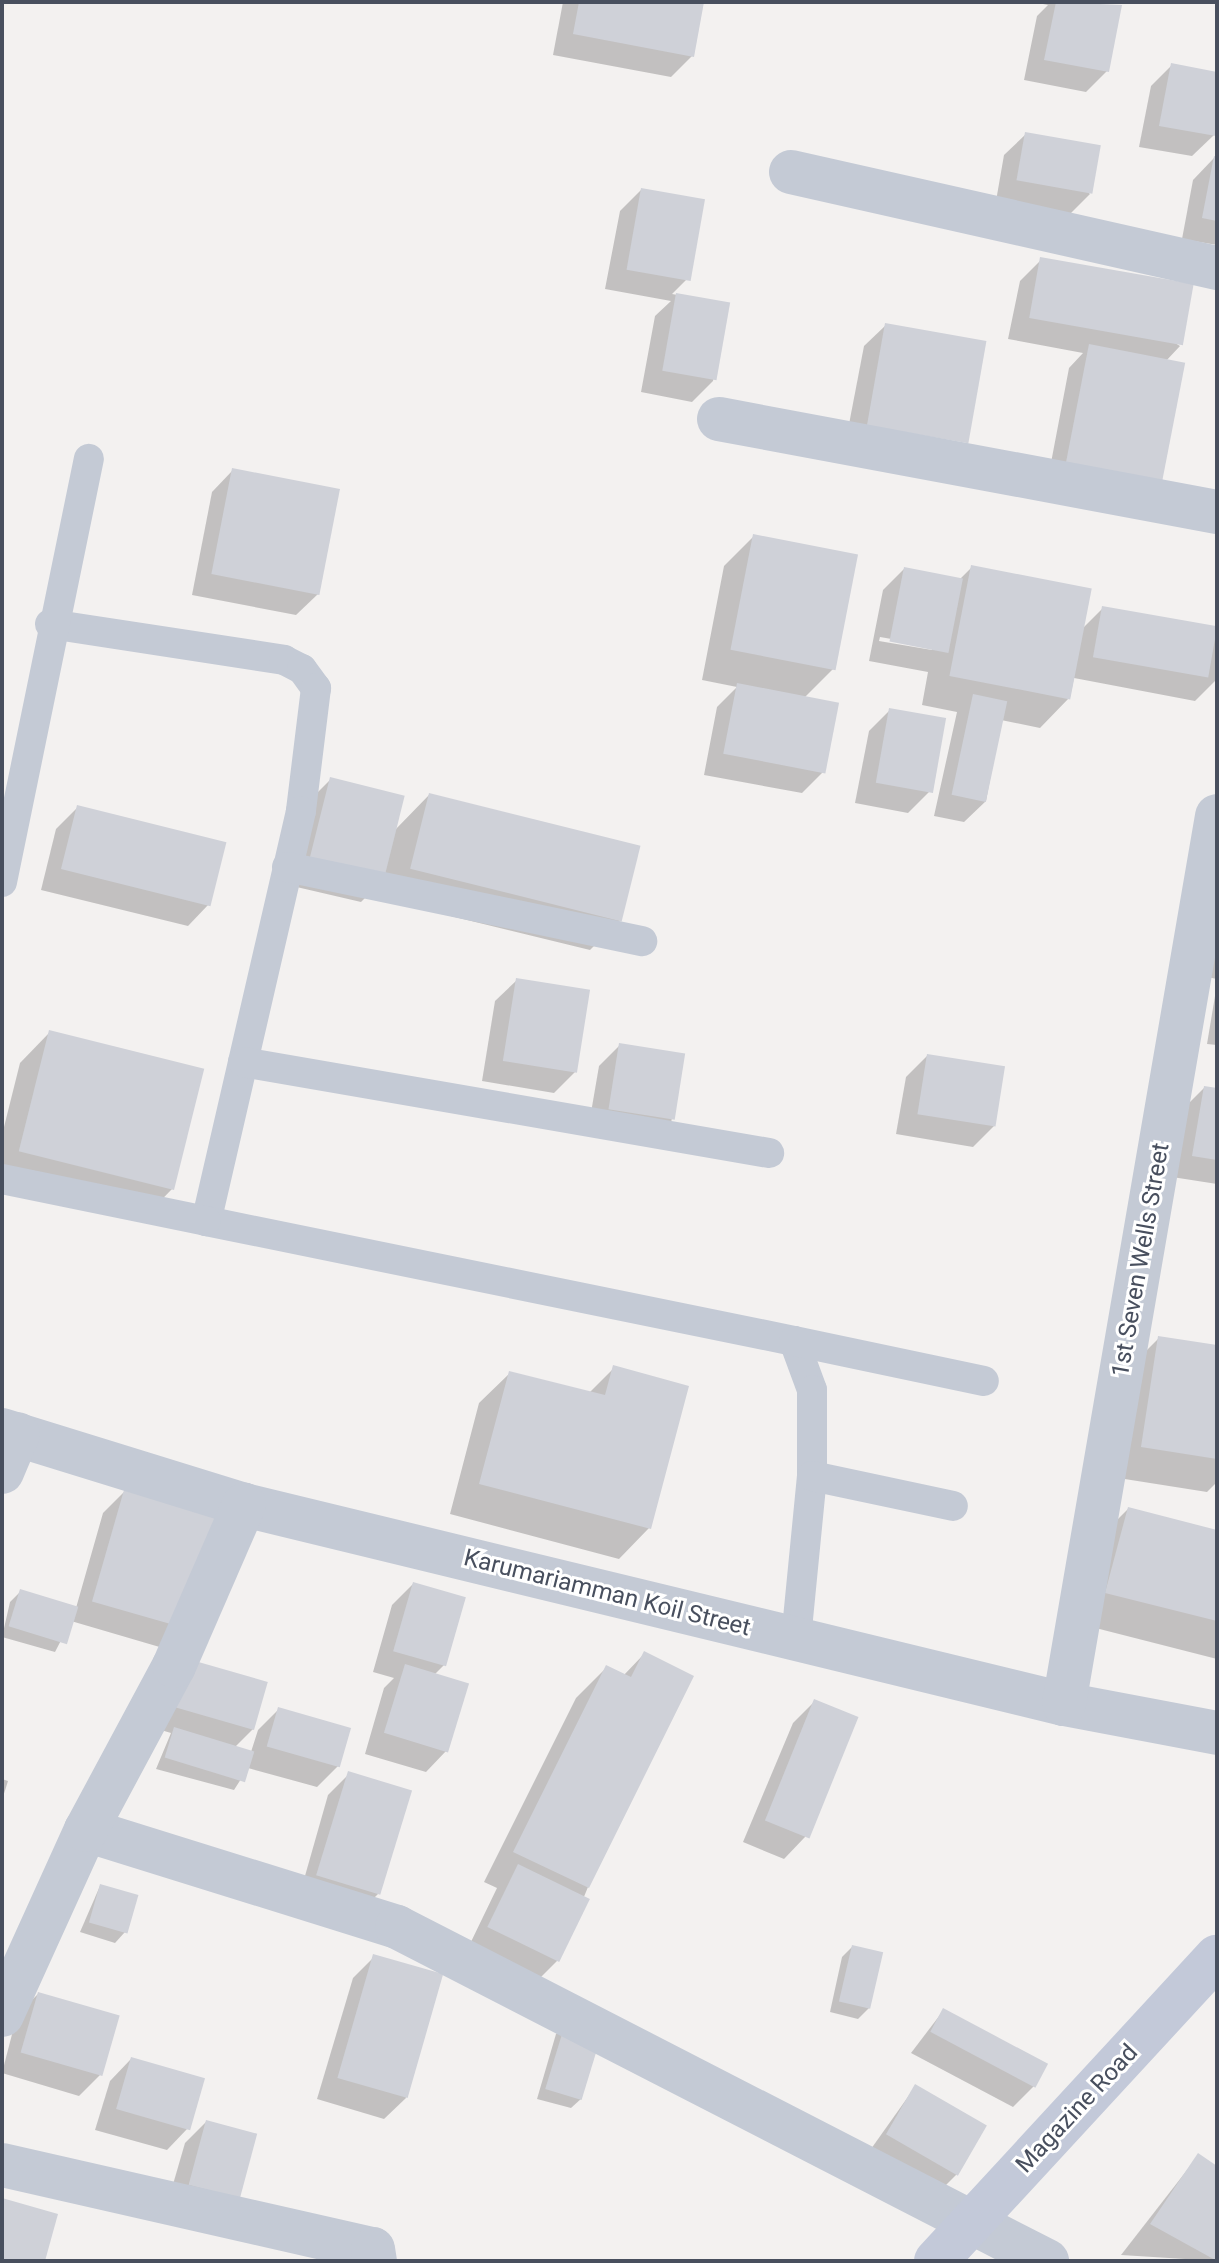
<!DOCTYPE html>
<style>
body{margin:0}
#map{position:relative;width:1219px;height:2263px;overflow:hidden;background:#f3f1f0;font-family:Roboto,sans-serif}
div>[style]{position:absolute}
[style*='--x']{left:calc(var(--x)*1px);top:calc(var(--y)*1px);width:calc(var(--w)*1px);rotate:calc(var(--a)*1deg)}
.shadow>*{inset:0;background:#0003}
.building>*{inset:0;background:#cfd1d8;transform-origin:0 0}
.lane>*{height:30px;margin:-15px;padding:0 15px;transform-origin:15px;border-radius:15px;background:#c4cad5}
.street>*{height:44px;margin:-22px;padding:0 22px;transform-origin:22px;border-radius:22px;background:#c4cad5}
.secondary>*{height:44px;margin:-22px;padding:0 22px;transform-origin:22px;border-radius:22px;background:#c3c9d9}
span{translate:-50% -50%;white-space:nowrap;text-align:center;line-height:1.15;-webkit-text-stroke:6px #fff;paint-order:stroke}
.street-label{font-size:24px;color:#484f5e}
.frame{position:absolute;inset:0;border:4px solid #484f5e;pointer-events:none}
</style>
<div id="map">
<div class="shadow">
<i style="clip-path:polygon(563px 2px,702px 2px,692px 56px,671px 77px,553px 55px)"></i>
<i style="clip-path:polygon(1033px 2px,1119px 6px,1107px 71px,1086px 92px,1024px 80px,1037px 16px,1048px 5px)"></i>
<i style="clip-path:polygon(1172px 65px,1217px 74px,1214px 135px,1192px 156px,1139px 147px,1151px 86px)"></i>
<i style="clip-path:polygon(1026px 134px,1090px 194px,1069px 215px,996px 201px,1004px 155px)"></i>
<i style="clip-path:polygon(1214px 158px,1217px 245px,1182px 239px,1193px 180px)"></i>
<i style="clip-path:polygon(641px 190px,687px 279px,672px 294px,728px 304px,713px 381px,692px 402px,641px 392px,655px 316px,671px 301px,605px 289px,620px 211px)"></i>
<i style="clip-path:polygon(1041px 260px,1180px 346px,1046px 489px,1069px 368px,1083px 353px,1008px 339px,1020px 281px)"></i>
<i style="clip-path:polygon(886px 325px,983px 343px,845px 445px,864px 346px)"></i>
<i style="clip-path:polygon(233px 470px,318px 594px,296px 615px,192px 595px,212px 492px)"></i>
<i style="clip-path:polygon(754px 536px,834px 668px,804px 698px,823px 772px,802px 793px,704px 775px,717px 707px,737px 687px,702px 680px,724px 566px)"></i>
<i style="clip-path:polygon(evenodd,972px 567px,1083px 628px,1103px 608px,1217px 629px,1216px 680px,1195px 701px,1074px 678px,1070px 697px,1040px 728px,1001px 720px,986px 801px,964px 822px,934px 816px,957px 712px,922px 705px,928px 672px,869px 661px,883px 590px,904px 569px,960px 579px,972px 567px,880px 637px,932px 646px,932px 650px,879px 641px,880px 637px)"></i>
<i style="clip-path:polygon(890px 710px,929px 792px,908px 813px,855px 803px,869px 731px)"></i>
<i style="clip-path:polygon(330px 780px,395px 830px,429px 795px,620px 920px,590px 950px,381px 899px,386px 877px,361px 902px,288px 885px,309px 801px)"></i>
<i style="clip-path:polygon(77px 808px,209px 904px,188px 926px,41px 890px,56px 829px)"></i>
<i style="clip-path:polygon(1217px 910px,1217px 979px,1207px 977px)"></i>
<i style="clip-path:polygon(517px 980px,575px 1072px,554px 1093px,482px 1081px,495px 1001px)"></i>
<i style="clip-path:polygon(1217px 984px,1217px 1045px,1207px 1044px)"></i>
<i style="clip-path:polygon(50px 1032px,172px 1189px,142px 1220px,2px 1185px,2px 1135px,20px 1063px)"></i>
<i style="clip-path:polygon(620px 1045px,672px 1120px,651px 1141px,588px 1130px,599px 1066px)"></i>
<i style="clip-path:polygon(927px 1056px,994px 1126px,973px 1147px,896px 1134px,906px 1077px)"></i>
<i style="clip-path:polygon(1204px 1088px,1217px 1090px,1217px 1184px,1172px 1177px,1183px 1109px)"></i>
<i style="clip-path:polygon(1159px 1338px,1217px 1347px,1217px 1482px,1207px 1492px,1112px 1477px,1129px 1368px)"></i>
<i style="clip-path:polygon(614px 1368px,649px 1528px,619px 1559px,450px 1514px,479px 1403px,510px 1373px,589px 1393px)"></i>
<i style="clip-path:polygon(124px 1492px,215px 1518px,163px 1648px,71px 1621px,55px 1652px,2px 1637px,10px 1602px,20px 1592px,76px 1608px,103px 1513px)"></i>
<i style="clip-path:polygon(1128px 1509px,1217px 1532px,1217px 1659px,1076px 1623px,1098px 1539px)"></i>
<i style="clip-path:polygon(413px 1584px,444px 1665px,434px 1675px,447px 1750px,426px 1772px,365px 1754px,384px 1688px,394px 1678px,373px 1672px,392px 1605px)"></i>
<i style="clip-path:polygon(644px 1654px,588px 1887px,558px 1960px,537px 1981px,468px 1948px,497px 1888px,484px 1882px,576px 1698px,606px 1668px,623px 1676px)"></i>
<i style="clip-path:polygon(167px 1682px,253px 1729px,235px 1747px,251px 1752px,258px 1730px,279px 1709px,338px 1766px,317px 1787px,248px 1768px,234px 1790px,156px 1769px,171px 1733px,154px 1728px)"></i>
<i style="clip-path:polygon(814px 1702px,805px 1837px,784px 1859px,743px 1842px,793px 1723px)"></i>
<i style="clip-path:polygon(349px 1774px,379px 1893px,358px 1914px,299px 1897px,328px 1795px)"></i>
<i style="clip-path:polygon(2px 1779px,8px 1781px,2px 1800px)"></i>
<i style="clip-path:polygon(100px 1886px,125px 1932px,115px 1943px,80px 1932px)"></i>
<i style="clip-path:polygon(852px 1947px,869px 2008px,858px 2019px,830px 2012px,842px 1957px)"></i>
<i style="clip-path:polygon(374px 1957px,406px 2098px,384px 2119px,317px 2099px,353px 1978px)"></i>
<i style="clip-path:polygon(38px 1994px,101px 2074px,79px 2096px,2px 2073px,17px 2015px)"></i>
<i style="clip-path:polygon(943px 2011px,1034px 2086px,1013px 2107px,911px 2053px)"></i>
<i style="clip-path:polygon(567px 2024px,582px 2098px,571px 2108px,537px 2099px,556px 2034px)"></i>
<i style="clip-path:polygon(131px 2059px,188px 2128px,167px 2150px,95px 2130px,110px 2081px)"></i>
<i style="clip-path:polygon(915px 2087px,957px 2174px,936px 2195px,866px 2156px)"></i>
<i style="clip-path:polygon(206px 2122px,215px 2219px,167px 2205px,185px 2143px)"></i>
<i style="clip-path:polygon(1198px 2156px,1217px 2168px,1217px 2261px,1121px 2255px)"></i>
</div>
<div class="building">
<i style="clip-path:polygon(579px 2px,704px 2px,694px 57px,573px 34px)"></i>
<i style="clip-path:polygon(1056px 2px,1122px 5px,1109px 72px,1044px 60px)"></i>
<i style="clip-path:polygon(1171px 63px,1217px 72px,1216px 136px,1159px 126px)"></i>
<i style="left:1025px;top:132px;width:77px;height:49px;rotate:10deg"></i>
<i style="clip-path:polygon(1214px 156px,1217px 157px,1217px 221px,1202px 218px)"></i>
<i style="left:641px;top:188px;width:65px;height:83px;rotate:10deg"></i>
<i style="left:1040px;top:257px;width:156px;height:62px;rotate:10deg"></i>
<i style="left:676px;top:293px;width:55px;height:79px;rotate:10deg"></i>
<i style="left:885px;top:323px;width:103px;height:104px;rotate:10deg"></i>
<i style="left:1089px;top:344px;width:98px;height:126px;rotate:11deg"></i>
<i style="left:232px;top:468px;width:110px;height:108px;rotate:11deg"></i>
<i style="left:753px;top:534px;width:107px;height:118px;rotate:11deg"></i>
<i style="left:971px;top:565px;width:123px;height:113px;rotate:11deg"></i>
<i style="left:904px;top:567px;width:60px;height:76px;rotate:11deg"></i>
<i style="left:1102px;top:606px;width:117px;height:52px;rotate:10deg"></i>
<i style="left:737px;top:683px;width:104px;height:72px;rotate:11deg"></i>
<i style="left:973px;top:694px;width:35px;height:103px;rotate:12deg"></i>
<i style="left:889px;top:708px;width:58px;height:76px;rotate:10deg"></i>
<i style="left:330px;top:777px;width:77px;height:90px;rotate:14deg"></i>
<i style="left:429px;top:793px;width:218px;height:78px;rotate:14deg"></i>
<i style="left:77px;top:805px;width:154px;height:66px;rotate:14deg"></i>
<i style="left:516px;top:978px;width:75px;height:84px;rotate:9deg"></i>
<i style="left:49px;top:1030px;width:160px;height:125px;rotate:14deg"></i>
<i style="left:619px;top:1043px;width:67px;height:67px;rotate:9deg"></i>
<i style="left:927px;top:1054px;width:79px;height:61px;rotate:9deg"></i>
<i style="clip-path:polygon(1204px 1086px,1217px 1088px,1217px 1160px,1192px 1156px)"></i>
<i style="clip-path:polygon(1158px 1336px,1217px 1345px,1217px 1459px,1141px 1447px)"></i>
<i style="clip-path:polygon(613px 1365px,689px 1386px,651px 1529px,479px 1484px,509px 1371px,605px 1395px)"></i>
<i style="left:124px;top:1490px;width:98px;height:116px;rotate:16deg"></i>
<i style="clip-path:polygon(1128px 1507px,1217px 1530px,1217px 1621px,1105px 1593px)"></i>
<i style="left:413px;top:1582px;width:55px;height:72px;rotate:16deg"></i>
<i style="left:20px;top:1589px;width:61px;height:39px;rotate:17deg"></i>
<i style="clip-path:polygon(644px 1651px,694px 1676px,589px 1888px,513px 1852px,606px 1665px,631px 1677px)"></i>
<i style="left:188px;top:1659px;width:83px;height:50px;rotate:16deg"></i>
<i style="left:405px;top:1664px;width:67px;height:72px;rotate:17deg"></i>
<i style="left:814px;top:1699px;width:48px;height:131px;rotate:22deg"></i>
<i style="left:278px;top:1707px;width:76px;height:41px;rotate:16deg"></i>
<i style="left:174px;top:1727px;width:84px;height:32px;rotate:17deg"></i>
<i style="left:348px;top:1771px;width:67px;height:109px;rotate:17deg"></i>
<i style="left:518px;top:1864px;width:80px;height:70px;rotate:26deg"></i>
<i style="left:100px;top:1884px;width:40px;height:40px;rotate:16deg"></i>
<i style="left:852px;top:1945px;width:32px;height:58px;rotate:13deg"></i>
<i style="left:373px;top:1954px;width:73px;height:129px;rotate:16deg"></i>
<i style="left:38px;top:1992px;width:85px;height:63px;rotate:16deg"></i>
<i style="left:943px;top:2008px;width:119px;height:27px;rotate:28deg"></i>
<i style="left:566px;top:2021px;width:38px;height:71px;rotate:17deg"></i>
<i style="left:131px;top:2057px;width:77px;height:54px;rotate:16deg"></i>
<i style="left:915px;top:2084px;width:83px;height:58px;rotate:30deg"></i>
<i style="left:206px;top:2120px;width:53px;height:67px;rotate:15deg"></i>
<i style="clip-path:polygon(1198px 2153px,1217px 2166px,1217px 2261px,1150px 2224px)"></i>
<i style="clip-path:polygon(2px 2198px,58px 2214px,45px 2261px,2px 2261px)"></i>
</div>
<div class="lane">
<i style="--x:50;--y:624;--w:237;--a:8.7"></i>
<i style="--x:284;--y:660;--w:20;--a:27"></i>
<i style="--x:302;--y:669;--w:24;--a:54"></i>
<i style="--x:316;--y:688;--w:124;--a:97"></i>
<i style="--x:301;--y:811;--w:421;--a:103"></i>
<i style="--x:206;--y:1221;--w:600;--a:11.53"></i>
<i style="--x:794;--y:1341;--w:52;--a:69.8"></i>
<i style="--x:812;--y:1390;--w:86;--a:90"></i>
<i style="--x:812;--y:1476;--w:164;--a:95.6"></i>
<i style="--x:287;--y:867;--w:363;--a:11.8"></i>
<i style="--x:2;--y:882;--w:432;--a:-78.4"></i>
<i style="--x:243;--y:1062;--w:534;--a:9.82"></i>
<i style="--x:2;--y:1179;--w:208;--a:11.6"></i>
<i style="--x:794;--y:1341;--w:194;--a:11.9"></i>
<i style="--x:812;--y:1476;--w:144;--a:12"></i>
</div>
<div class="street">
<i style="--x:791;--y:172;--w:437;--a:12.7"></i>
<i style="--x:719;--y:419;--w:507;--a:10.58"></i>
<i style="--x:2;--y:1430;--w:253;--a:17.2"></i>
<i style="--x:244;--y:1505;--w:844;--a:13.64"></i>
<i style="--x:1064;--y:1704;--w:156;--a:10.7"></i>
<i style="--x:2;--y:1472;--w:41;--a:-67.2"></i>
<i style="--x:1064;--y:1704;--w:901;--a:-80.22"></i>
<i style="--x:86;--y:1830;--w:326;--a:17.3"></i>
<i style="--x:397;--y:1927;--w:731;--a:27.2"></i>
<i style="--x:2;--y:2015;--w:203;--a:-65.6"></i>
<i style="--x:86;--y:1830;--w:186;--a:-61.8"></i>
<i style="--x:174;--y:1666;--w:176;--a:-66.5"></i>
<i style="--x:2;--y:2165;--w:380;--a:12.8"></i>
<i style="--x:373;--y:2249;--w:12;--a:81"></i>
</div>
<div class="secondary">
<i style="--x:936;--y:2261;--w:414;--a:-47.3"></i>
</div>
<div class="street-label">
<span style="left:1141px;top:1260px;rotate:-80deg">1st Seven Wells Street</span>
<span style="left:607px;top:1593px;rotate:14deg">Karumariamman Koil Street</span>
<span style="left:1077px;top:2109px;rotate:-47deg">Magazine Road</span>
</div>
<div class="frame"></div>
</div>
